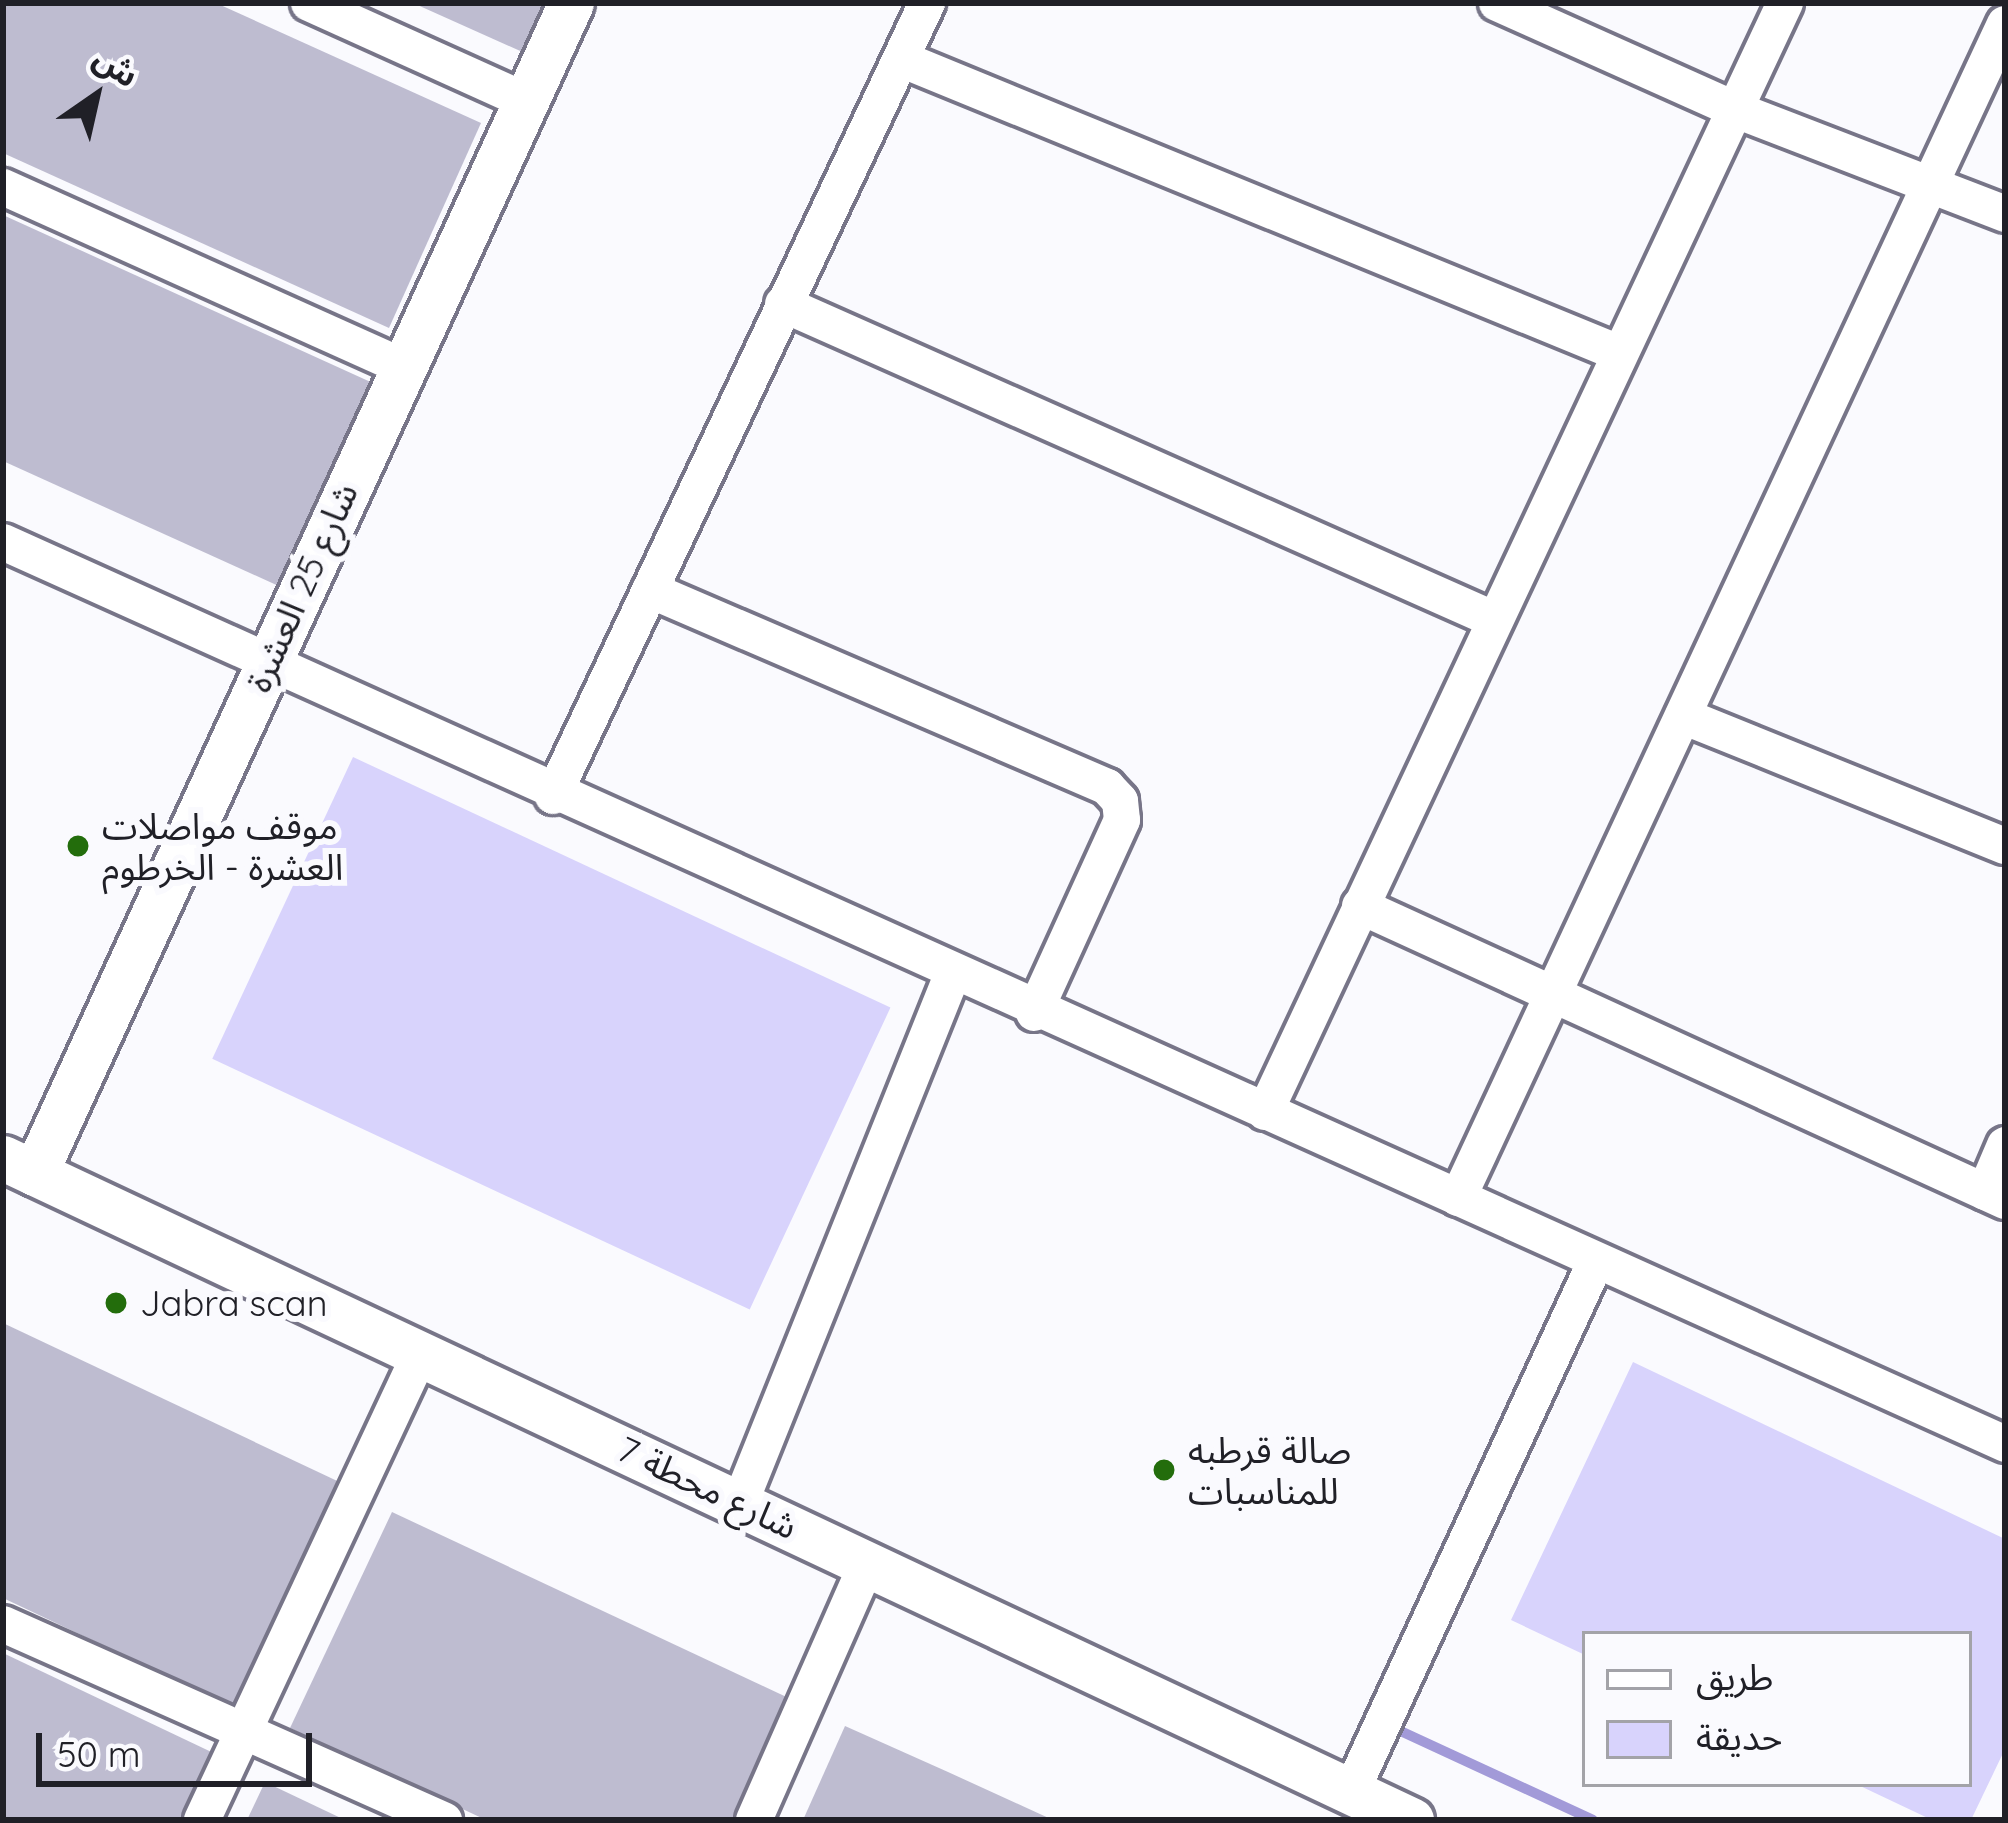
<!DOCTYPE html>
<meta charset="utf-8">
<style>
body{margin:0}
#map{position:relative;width:2008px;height:1823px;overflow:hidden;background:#fafafe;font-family:Quicksand,"Noto Sans Arabic",sans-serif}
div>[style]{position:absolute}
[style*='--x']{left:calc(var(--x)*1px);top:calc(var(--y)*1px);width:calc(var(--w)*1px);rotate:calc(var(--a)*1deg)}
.green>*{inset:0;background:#d8d3fc;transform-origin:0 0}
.stream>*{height:10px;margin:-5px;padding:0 5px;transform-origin:5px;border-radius:5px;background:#a29ad8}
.building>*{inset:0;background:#bebcd0}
.roads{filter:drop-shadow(3px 0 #777588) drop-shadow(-3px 0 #777588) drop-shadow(0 3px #777588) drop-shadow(0 -3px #777588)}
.minor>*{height:36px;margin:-18px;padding:0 18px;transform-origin:18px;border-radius:18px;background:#fff}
.tertiary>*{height:45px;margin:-22.5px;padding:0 22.5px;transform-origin:22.5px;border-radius:22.5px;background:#fff}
.dots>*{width:33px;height:33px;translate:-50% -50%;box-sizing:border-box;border:6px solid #fafafe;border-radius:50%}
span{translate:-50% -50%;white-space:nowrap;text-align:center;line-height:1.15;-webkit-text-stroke:12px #fafafe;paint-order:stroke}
.street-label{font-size:36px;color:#202027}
.poi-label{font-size:36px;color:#202027}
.left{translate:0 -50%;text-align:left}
.frame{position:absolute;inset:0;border:6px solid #202027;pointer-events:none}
.legend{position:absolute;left:1582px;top:1631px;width:390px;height:156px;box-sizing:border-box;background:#fafafe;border:3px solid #a3a3a8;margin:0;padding:15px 21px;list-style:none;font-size:36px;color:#202027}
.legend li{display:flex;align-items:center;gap:24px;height:60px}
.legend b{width:60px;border:3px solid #a3a3a8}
.north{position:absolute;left:36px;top:36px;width:120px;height:120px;-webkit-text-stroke:9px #fafafe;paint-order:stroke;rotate:34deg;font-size:33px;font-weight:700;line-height:48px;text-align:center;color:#202027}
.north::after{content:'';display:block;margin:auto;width:42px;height:54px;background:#202027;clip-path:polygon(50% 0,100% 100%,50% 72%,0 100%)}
.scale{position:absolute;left:36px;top:1733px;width:276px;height:54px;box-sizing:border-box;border:6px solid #202027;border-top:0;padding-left:15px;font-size:36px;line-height:42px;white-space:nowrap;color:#202027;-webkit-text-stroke:9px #fafafe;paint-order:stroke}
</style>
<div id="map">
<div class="green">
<i style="left:353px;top:757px;width:593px;height:333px;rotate:25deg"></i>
<i style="clip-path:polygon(1633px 1362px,2005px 1539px,2005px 1749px,1971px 1820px,1932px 1820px,1856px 1784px,1969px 1784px,1969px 1634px,1585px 1634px,1585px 1655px,1511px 1620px)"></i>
</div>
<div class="stream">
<i style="--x:1394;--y:1728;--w:219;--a:24.8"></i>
</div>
<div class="building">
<i style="clip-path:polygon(3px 3px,216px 3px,481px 123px,389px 328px,3px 153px)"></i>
<i style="clip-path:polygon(413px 3px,551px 3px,527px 54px)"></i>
<i style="clip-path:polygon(3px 215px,375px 384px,283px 588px,3px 461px)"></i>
<i style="clip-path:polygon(3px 1323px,350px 1487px,244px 1712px,3px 1598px)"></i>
<i style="clip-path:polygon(392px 1512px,795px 1701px,740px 1820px,486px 1820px,290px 1728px)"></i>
<i style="clip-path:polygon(3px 1653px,224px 1758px,194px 1820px,3px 1820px)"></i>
<i style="clip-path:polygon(845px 1726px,948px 1772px,1053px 1820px,803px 1820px)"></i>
<i style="clip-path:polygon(265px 1782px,345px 1820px,247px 1820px)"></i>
</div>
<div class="roads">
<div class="minor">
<i style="--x:309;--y:3;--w:236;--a:24.3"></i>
<i style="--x:1497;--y:3;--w:262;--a:24.1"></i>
<i style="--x:1736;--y:110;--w:288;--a:21.1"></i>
<i style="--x:901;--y:59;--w:776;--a:22.27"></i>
<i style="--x:3;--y:187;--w:437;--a:24.2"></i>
<i style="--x:783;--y:304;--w:779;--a:23.93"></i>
<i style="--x:3;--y:542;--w:2196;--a:24.25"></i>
<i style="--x:650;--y:590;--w:498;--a:23.3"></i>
<i style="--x:1107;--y:787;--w:19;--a:47"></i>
<i style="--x:1120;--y:801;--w:19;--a:84"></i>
<i style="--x:1122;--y:820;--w:212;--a:114.5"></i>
<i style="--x:1683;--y:716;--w:347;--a:22"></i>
<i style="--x:553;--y:796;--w:877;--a:-64.75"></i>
<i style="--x:1360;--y:906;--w:709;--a:24.58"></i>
<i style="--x:1265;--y:1112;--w:1225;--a:-64.88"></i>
<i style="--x:1985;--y:1192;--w:51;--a:-66.9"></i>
<i style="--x:1458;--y:1198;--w:1295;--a:-65.02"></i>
<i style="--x:740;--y:1503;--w:569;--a:-68.12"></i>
<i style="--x:3;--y:1624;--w:483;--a:24"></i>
<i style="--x:1351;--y:1792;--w:585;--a:-65.23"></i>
<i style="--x:202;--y:1820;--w:517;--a:-64.92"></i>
<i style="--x:754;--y:1820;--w:283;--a:-66.2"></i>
</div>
<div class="tertiary">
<i style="--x:3;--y:1158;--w:1556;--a:25.18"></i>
<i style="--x:35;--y:1173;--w:1287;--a:-65.39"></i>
</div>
</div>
<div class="dots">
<i style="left:78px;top:846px;background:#236d0c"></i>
<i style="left:116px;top:1303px;background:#236d0c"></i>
<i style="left:1164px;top:1470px;background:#236d0c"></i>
</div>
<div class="street-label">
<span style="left:301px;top:587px;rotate:-66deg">شارع 25 العشرة</span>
<span style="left:708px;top:1487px;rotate:25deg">شارع محطة 7</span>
</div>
<div class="poi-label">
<span class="left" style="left:102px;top:846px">موقف مواصلات<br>العشرة - الخرطوم</span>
<span class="left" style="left:140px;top:1303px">Jabra scan</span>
<span class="left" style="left:1188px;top:1470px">صالة قرطبه<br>للمناسبات</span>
</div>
<div class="frame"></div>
<ul class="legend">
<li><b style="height:15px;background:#fff"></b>طريق</li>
<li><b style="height:33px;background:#d8d3fc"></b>حديقة</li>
</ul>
<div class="north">ش</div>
<div class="scale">50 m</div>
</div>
